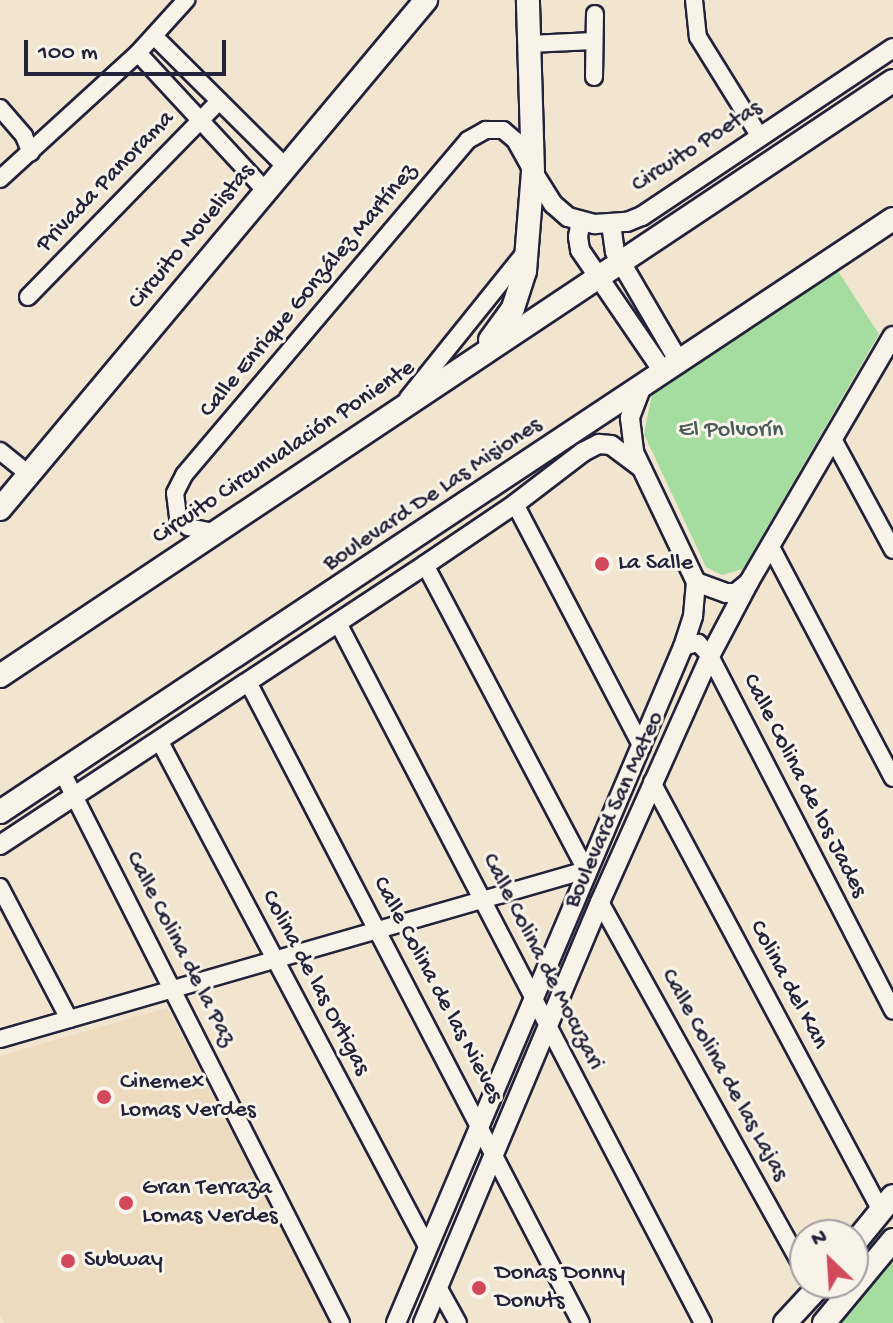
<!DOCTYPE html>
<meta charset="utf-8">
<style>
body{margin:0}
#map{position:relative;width:893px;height:1323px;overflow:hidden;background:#f1e5cf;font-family:"Gochi Hand",sans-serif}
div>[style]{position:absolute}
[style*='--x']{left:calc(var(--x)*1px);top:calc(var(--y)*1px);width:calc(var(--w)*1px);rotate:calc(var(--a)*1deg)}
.built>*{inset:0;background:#ecdbbe}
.green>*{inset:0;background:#a5dda1}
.roads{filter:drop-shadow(2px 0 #22223b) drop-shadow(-2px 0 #22223b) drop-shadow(0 2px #22223b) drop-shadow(0 -2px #22223b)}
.minor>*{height:16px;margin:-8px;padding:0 8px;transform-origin:8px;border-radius:8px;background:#f7f3e8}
.tertiary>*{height:18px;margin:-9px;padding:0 9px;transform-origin:9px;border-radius:9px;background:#f7f3e8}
.secondary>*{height:22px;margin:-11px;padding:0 11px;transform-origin:11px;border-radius:11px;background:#f7f3e8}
.dots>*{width:22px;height:22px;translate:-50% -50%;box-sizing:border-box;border:4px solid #f7f3e8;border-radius:50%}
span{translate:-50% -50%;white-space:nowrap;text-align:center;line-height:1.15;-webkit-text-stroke:6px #f7f3e8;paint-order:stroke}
.street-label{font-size:24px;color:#22223b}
.park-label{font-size:24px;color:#495a5a}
.poi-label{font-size:24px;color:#22223b}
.left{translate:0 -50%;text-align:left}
.north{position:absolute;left:789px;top:1219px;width:80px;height:80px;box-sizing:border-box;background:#f7f3e8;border:2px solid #a29fa3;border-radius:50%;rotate:335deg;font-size:22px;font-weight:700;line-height:32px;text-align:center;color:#22223b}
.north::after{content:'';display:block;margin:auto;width:28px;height:36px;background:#d1495b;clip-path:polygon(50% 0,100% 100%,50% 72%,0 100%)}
.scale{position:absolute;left:24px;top:40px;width:202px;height:36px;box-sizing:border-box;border:4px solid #22223b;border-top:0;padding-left:10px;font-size:24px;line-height:28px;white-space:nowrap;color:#22223b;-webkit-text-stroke:6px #f7f3e8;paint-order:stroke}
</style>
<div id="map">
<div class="built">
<i style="clip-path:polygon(167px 1008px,270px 1204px,336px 1323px,4px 1323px,0 1315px,0 1056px)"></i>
</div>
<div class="green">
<i style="clip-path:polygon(834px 265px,879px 334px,743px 569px,722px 575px,706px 567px,644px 434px,653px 389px)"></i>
<i style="clip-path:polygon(893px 1252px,893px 1323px,834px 1323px)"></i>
</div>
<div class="roads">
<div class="minor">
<i style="--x:694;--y:0;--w:37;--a:84"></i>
<i style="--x:698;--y:37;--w:118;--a:58.2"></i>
<i style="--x:154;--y:36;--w:186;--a:44.8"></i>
<i style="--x:529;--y:44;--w:65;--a:-2.6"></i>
<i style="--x:138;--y:53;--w:188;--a:47.2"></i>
<i style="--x:594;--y:77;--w:63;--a:-89.1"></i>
<i style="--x:0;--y:108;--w:37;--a:49"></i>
<i style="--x:24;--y:136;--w:18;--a:68"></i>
<i style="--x:0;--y:179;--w:187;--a:-42.4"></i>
<i style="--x:138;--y:53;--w:72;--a:-47.8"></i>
<i style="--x:28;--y:297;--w:274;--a:-45.7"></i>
<i style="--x:408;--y:398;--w:189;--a:-51.2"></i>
<i style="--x:833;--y:439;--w:126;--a:61.6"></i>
<i style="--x:0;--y:451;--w:35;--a:39"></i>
<i style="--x:515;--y:504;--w:274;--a:62.4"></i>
<i style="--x:214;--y:532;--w:26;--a:-169"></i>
<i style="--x:188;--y:527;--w:14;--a:-135"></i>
<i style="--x:178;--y:517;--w:24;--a:-97"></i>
<i style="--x:175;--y:493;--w:20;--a:-63"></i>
<i style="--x:184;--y:475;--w:439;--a:-49.7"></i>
<i style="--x:468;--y:140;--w:21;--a:-29"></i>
<i style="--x:486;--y:130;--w:17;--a:0"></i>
<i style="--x:503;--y:130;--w:16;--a:40"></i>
<i style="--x:515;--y:140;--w:35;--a:61"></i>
<i style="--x:771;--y:547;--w:261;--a:62.2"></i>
<i style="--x:338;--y:623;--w:789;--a:62.46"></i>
<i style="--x:683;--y:647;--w:16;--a:-15"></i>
<i style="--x:698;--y:643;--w:18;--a:47"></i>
<i style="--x:710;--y:656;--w:399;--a:62.7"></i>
<i style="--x:248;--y:682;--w:722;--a:62.55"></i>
<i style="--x:159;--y:740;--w:575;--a:62.1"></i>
<i style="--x:61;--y:770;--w:620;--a:63.15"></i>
<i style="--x:652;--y:782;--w:486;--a:61.9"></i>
<i style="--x:0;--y:887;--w:149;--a:62.4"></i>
<i style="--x:600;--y:902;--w:423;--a:61"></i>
<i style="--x:0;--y:1039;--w:610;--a:-16.09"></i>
<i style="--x:586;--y:870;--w:345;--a:-117.8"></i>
<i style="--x:438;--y:1287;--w:41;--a:60.9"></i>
</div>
<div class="tertiary">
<i style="--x:533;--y:172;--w:38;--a:58"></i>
<i style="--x:553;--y:204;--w:20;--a:41"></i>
<i style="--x:568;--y:217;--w:28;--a:15"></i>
<i style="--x:595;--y:224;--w:32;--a:-4"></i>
<i style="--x:627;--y:222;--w:16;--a:-22"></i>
<i style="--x:642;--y:216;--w:302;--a:-33.8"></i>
<i style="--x:581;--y:221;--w:16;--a:101"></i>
<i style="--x:578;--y:237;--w:13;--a:81"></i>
<i style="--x:580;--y:250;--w:147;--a:55.6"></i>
<i style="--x:611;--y:224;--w:28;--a:82"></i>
<i style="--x:615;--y:252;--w:125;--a:59.7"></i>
<i style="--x:642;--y:386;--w:34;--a:111"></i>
<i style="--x:630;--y:418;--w:34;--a:83"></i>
<i style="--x:634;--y:452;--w:144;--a:64.5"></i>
<i style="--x:696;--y:582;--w:32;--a:20"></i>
<i style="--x:726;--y:593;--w:10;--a:0"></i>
<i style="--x:736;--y:593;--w:17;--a:-40"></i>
<i style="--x:0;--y:845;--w:509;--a:-33.38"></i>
<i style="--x:425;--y:565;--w:109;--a:-34.1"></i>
<i style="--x:515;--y:504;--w:86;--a:-37.4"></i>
<i style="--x:583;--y:452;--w:18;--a:-27"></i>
<i style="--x:599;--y:444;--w:12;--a:5"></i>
<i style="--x:611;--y:445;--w:38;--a:37"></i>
<i style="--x:396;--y:1323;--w:734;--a:-67"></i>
<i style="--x:683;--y:647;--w:33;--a:-72"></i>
<i style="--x:693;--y:616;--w:34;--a:-85"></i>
<i style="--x:423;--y:1323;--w:457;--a:-67.2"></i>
<i style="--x:600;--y:902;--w:269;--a:-65.9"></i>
<i style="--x:710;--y:656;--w:84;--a:-62.2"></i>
<i style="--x:749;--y:582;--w:285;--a:-59.7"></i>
</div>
<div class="secondary">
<i style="--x:490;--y:340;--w:39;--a:-54"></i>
<i style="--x:513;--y:308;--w:39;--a:-72"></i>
<i style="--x:525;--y:271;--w:99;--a:-85.4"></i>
<i style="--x:533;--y:172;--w:172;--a:-91.7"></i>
<i style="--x:0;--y:509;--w:664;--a:-50.07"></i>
<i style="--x:0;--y:676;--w:1073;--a:-33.68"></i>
<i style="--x:0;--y:812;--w:1072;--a:-33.59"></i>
<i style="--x:853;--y:1245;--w:63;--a:-50.8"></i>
<i style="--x:785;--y:1323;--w:54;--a:-47.2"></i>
<i style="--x:824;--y:1323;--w:108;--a:-50.3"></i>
</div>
</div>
<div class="dots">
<i style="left:602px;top:564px;background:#d1495b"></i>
<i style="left:104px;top:1097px;background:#d1495b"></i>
<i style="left:126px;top:1203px;background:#d1495b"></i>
<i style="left:68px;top:1261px;background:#d1495b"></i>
<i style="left:479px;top:1288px;background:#d1495b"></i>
</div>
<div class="street-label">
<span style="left:697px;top:147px;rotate:-33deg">Circuito Poetas</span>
<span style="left:106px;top:182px;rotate:-46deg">Privada Panorama</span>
<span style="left:192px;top:237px;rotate:-50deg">Circuito Novelistas</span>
<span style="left:309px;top:291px;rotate:-50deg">Calle Enrique González Martínez</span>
<span style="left:284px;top:453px;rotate:-34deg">Circuito Circunvalación Poniente</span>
<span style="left:433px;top:495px;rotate:-34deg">Boulevard De Las Misiones</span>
<span style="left:804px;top:786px;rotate:63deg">Calle Colina de los Jades</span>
<span style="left:615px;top:810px;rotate:-66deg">Boulevard San Mateo</span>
<span style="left:180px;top:949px;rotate:63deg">Calle Colina de la Paz</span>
<span style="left:542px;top:962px;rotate:63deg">Calle Colina de Mocuzari</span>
<span style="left:315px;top:983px;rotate:62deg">Colina de las Ortigas</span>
<span style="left:788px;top:985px;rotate:62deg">Colina del Kan</span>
<span style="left:437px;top:990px;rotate:62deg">Calle Colina de las Nieves</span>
<span style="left:724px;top:1075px;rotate:61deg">Calle Colina de las Lajas</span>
</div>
<div class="park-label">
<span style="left:731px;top:431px">El Polvorín</span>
</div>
<div class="poi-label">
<span class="left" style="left:618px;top:564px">La Salle</span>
<span class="left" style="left:120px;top:1097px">Cinemex<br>Lomas Verdes</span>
<span class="left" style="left:142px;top:1203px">Gran Terraza<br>Lomas Verdes</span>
<span class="left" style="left:84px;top:1261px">Subway</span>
<span class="left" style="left:495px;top:1288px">Donas Donny<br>Donuts</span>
</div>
<div class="north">N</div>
<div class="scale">100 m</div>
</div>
